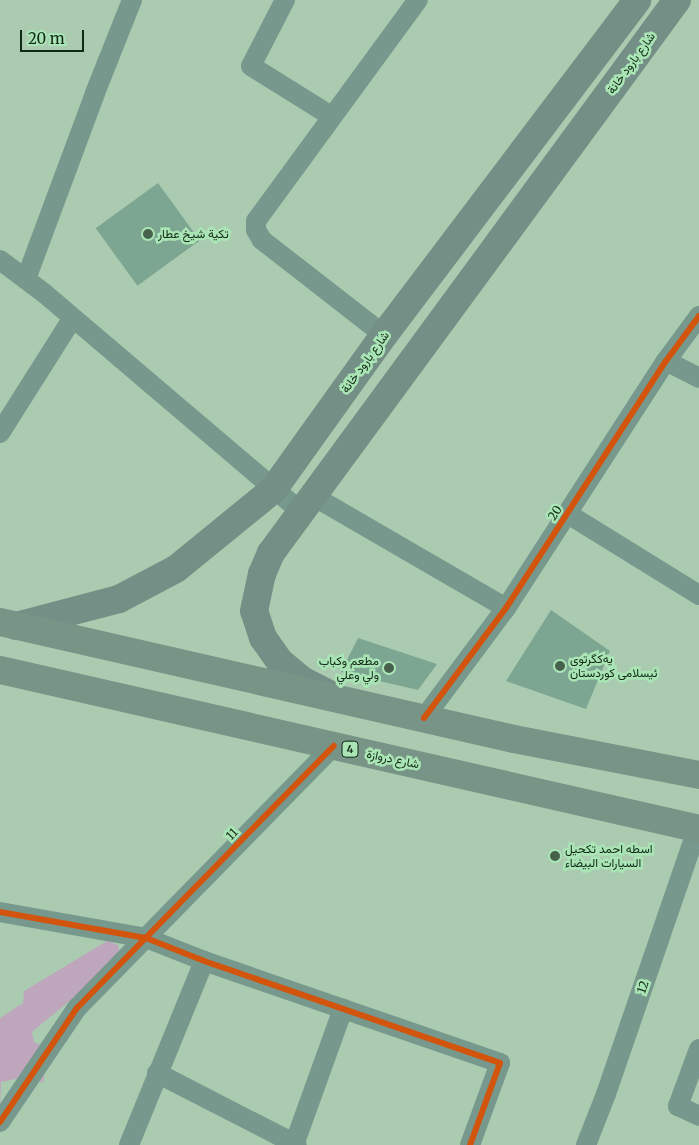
<!DOCTYPE html>
<meta charset="utf-8">
<style>
body{margin:0}
#map{position:relative;width:699px;height:1145px;overflow:hidden;background:#aacbb0;font-family:Merriweather,Vazirmatn,serif}
div>[style]{position:absolute}
[style*='--x']{left:calc(var(--x)*1px);top:calc(var(--y)*1px);width:calc(var(--w)*1px);rotate:calc(var(--a)*1deg)}
.green>*{inset:0;background:#bea7bd}
.building>*{inset:0;background:#7da692;transform-origin:0 0}
.minor>*{height:20px;margin:-10px;padding:0 10px;transform-origin:10px;border-radius:10px;background:#77988c}
.secondary>*{height:28px;margin:-14px;padding:0 14px;transform-origin:14px;border-radius:14px;background:#749086}
.primary>*{height:28px;margin:-14px;padding:0 14px;transform-origin:14px;border-radius:14px;background:#789487}
.cycleway>*{height:6px;margin:-3px;padding:0 3px;transform-origin:3px;border-radius:3px;background:#d2540d}
.dots>*{width:14px;height:14px;translate:-50% -50%;box-sizing:border-box;border:2px solid #aae5b5;border-radius:50%}
span{translate:-50% -50%;white-space:nowrap;text-align:center;line-height:1.15;-webkit-text-stroke:5px #aae5b5;paint-order:stroke}
.shield-label span{padding:1px 4px;background:#aae5b5;border:1px solid;border-radius:4px;-webkit-text-stroke-width:0}
.shield-label{font-size:11px;color:#112816;font-weight:700}
.street-label{font-size:12px;color:#112816}
.poi-label{font-size:12px;color:#112816}
.left{translate:0 -50%;text-align:left}
.right{translate:-100% -50%;text-align:right}
.scale{position:absolute;left:20px;top:30px;width:64px;height:22px;box-sizing:border-box;border:2px solid #112816;border-top:0;padding-left:6px;font-size:15px;line-height:18px;white-space:nowrap;color:#112816;-webkit-text-stroke:4px #aae5b5;paint-order:stroke}
</style>
<div id="map">
<div class="green">
<i style="clip-path:polygon(107px 941px,118px 945px,119px 952px,96px 979px,32px 1032px,34px 1042px,49px 1049px,43px 1083px,31px 1076px,1px 1082px,0 1114px,0 1018px,23px 1003px,24px 991px)"></i>
</div>
<div class="building">
<i style="left:158px;top:183px;width:71px;height:77px;rotate:54deg"></i>
<i style="clip-path:polygon(551px 610px,610px 651px,586px 709px,506px 681px)"></i>
<i style="clip-path:polygon(358px 638px,437px 664px,418px 690px,341px 672px)"></i>
</div>
<div class="minor">
<i style="--x:285;--y:0;--w:74;--a:117.3"></i>
<i style="--x:251;--y:66;--w:94;--a:32"></i>
<i style="--x:0;--y:260;--w:55;--a:36.9"></i>
<i style="--x:44;--y:293;--w:338;--a:40.4"></i>
<i style="--x:26;--y:279;--w:198;--a:-69.6"></i>
<i style="--x:95;--y:93;--w:100;--a:-68.3"></i>
<i style="--x:384;--y:335;--w:155;--a:-142.1"></i>
<i style="--x:262;--y:240;--w:12;--a:-121"></i>
<i style="--x:256;--y:230;--w:9;--a:-90"></i>
<i style="--x:256;--y:221;--w:274;--a:-53.8"></i>
<i style="--x:666;--y:361;--w:37;--a:27"></i>
<i style="--x:0;--y:433;--w:135;--a:-57.7"></i>
<i style="--x:313;--y:496;--w:223;--a:30.1"></i>
<i style="--x:568;--y:514;--w:154;--a:31.7"></i>
<i style="--x:424;--y:718;--w:137;--a:-53.3"></i>
<i style="--x:506;--y:608;--w:294;--a:-57.1"></i>
<i style="--x:666;--y:361;--w:56;--a:-53.7"></i>
<i style="--x:0;--y:912;--w:148;--a:10.1"></i>
<i style="--x:146;--y:938;--w:62;--a:21.6"></i>
<i style="--x:204;--y:961;--w:313;--a:19"></i>
<i style="--x:500;--y:1063;--w:87;--a:110.1"></i>
<i style="--x:699;--y:1049;--w:61;--a:110.2"></i>
<i style="--x:678;--y:1106;--w:23;--a:25"></i>
<i style="--x:157;--y:1073;--w:157;--a:27.2"></i>
<i style="--x:0;--y:1122;--w:138;--a:-56"></i>
<i style="--x:77;--y:1008;--w:367;--a:-45.6"></i>
<i style="--x:129;--y:1145;--w:199;--a:-67.8"></i>
<i style="--x:294;--y:1145;--w:145;--a:-70.2"></i>
<i style="--x:586;--y:1145;--w:55;--a:-68.6"></i>
<i style="--x:606;--y:1094;--w:280;--a:-71"></i>
</div>
<div class="secondary">
<i style="--x:16;--y:626;--w:106;--a:-14.7"></i>
<i style="--x:119;--y:599;--w:64;--a:-27.8"></i>
<i style="--x:176;--y:569;--w:125;--a:-39.2"></i>
<i style="--x:273;--y:490;--w:191;--a:-54.4"></i>
<i style="--x:384;--y:335;--w:420;--a:-52.9"></i>
<i style="--x:329;--y:694;--w:29;--a:-153"></i>
<i style="--x:303;--y:681;--w:30;--a:-140"></i>
<i style="--x:280;--y:662;--w:29;--a:-125"></i>
<i style="--x:263;--y:638;--w:28;--a:-108"></i>
<i style="--x:254;--y:611;--w:38;--a:-78"></i>
<i style="--x:262;--y:574;--w:23;--a:-67"></i>
<i style="--x:271;--y:553;--w:686;--a:-53.71"></i>
</div>
<div class="primary">
<i style="--x:0;--y:622;--w:527;--a:12.82"></i>
<i style="--x:514;--y:739;--w:188;--a:11"></i>
<i style="--x:0;--y:670;--w:717;--a:12.81"></i>
</div>
<div class="cycleway">
<i style="--x:424;--y:718;--w:137;--a:-53.3"></i>
<i style="--x:506;--y:608;--w:294;--a:-57.1"></i>
<i style="--x:666;--y:361;--w:56;--a:-53.7"></i>
<i style="--x:0;--y:912;--w:148;--a:10.1"></i>
<i style="--x:146;--y:938;--w:62;--a:21.6"></i>
<i style="--x:204;--y:961;--w:313;--a:19"></i>
<i style="--x:500;--y:1063;--w:87;--a:110.1"></i>
<i style="--x:0;--y:1122;--w:138;--a:-56"></i>
<i style="--x:77;--y:1008;--w:367;--a:-45.6"></i>
</div>
<div class="dots">
<i style="left:148px;top:234px;background:#47614c"></i>
<i style="left:560px;top:666px;background:#47614c"></i>
<i style="left:389px;top:668px;background:#47614c"></i>
<i style="left:555px;top:856px;background:#47614c"></i>
</div>
<div class="shield-label">
<span style="left:350px;top:749px">4</span>
</div>
<div class="street-label">
<span style="left:631px;top:63px;rotate:-54deg">شارع بارود خانة</span>
<span style="left:365px;top:362px;rotate:-54deg">شارع بارود خانة</span>
<span style="left:555px;top:513px;rotate:-57deg">20</span>
<span style="left:393px;top:759px;rotate:12deg">شارع دروازة</span>
<span style="left:232px;top:834px;rotate:-46deg">11</span>
<span style="left:643px;top:987px;rotate:-71deg">12</span>
</div>
<div class="poi-label">
<span class="left" style="left:158px;top:234px">تكية شيخ عطار</span>
<span class="left" style="left:570px;top:666px">یەکگرتوی<br>ئیسلامی کوردستان</span>
<span class="right" style="left:379px;top:668px">مطعم وكباب<br>ولي وعلي</span>
<span class="left" style="left:565px;top:856px">اسطه احمد تكحيل<br>السيارات البيضاء</span>
</div>
<div class="scale">20 m</div>
</div>
